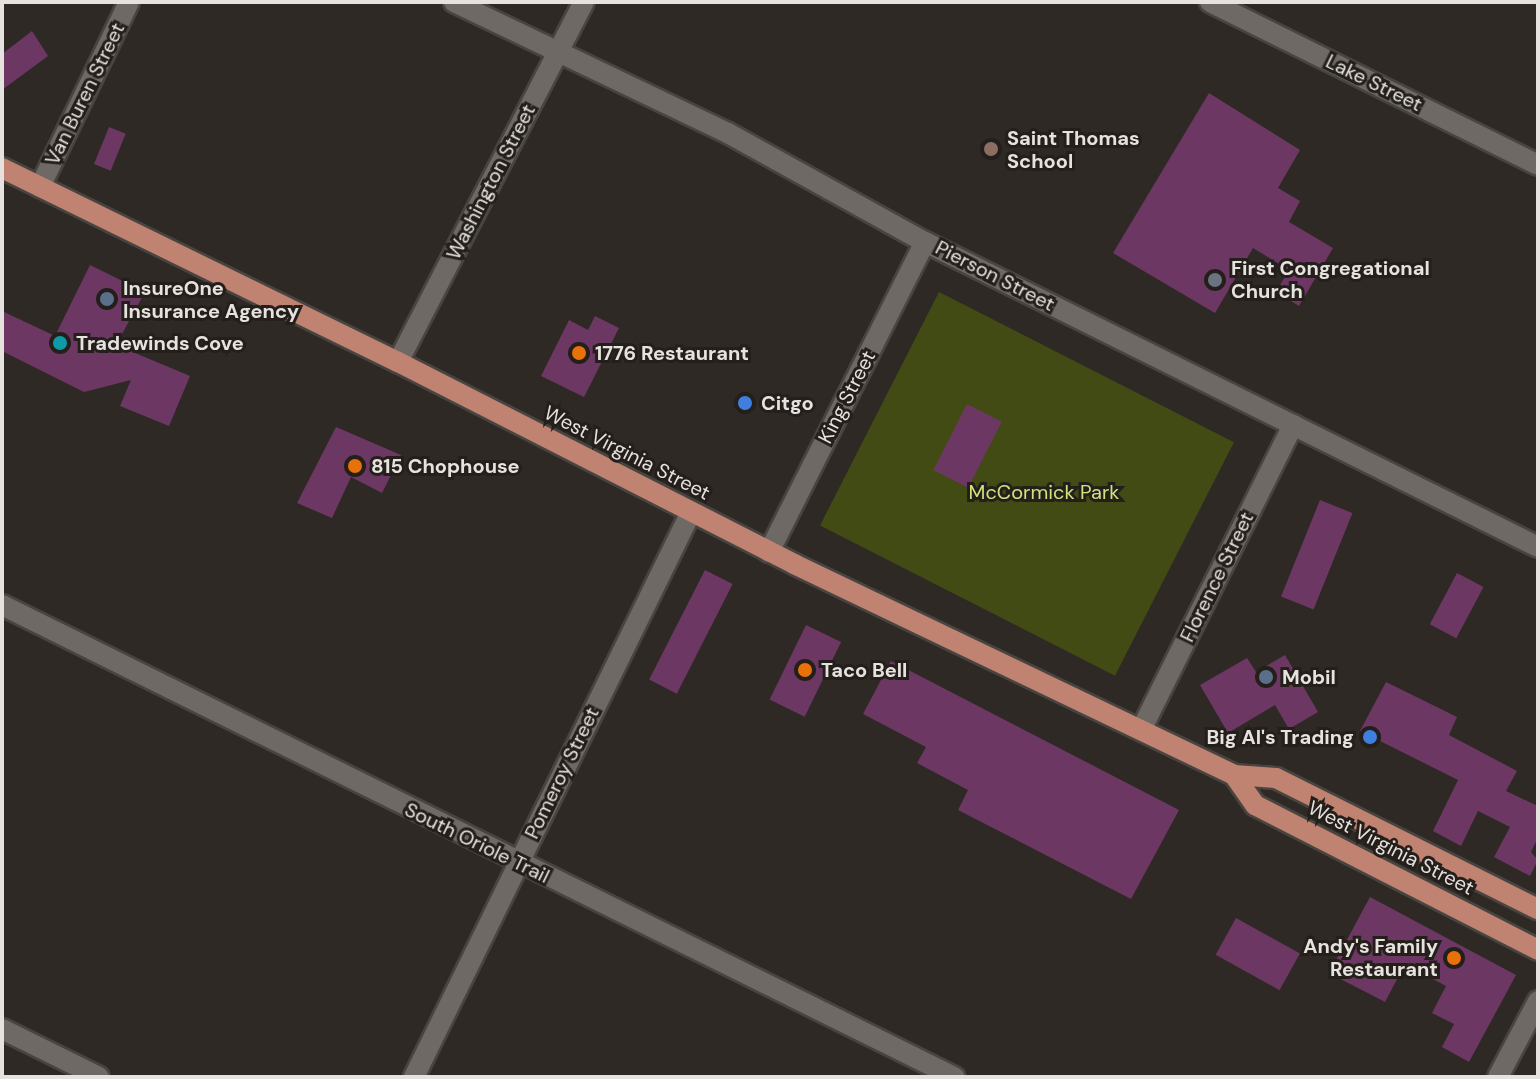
<!DOCTYPE html>
<style>
body{margin:0}
#map{position:relative;width:1540px;height:1079px;overflow:hidden;background:#2e2925;font-family:"DM Sans",sans-serif}
div>[style]{position:absolute}
[style*='--x']{left:calc(var(--x)*1px);top:calc(var(--y)*1px);width:calc(var(--w)*1px);rotate:calc(var(--a)*1deg)}
.green>*{inset:0;background:#434b15;transform-origin:0 0}
.building>*{inset:0;background:#6d3764;transform-origin:0 0}
.roads{filter:drop-shadow(2px 0 #484440) drop-shadow(-2px 0 #484440) drop-shadow(0 2px #484440) drop-shadow(0 -2px #484440)}
.street>*{height:20px;margin:-10px;padding:0 10px;transform-origin:10px;border-radius:10px;background:#6e6964}
.secondary>*{height:20px;margin:-10px;padding:0 10px;transform-origin:10px;border-radius:10px;background:#6e6964}
.primary>*{height:20px;margin:-10px;padding:0 10px;transform-origin:10px;border-radius:10px;background:#c08372}
.dots>*{width:22px;height:22px;translate:-50% -50%;box-sizing:border-box;border:4px solid #241f1b;border-radius:50%}
span{translate:-50% -50%;white-space:nowrap;text-align:center;line-height:1.15;-webkit-text-stroke:6px #241f1b;paint-order:stroke}
.street-label{font-size:20px;color:#e5e2df}
.poi-label{font-size:20px;color:#e5e2df;font-weight:700}
.left{translate:0 -50%;text-align:left}
.right{translate:-100% -50%;text-align:right}
.park-label{font-size:20px;color:#d0e27d}
.frame{position:absolute;inset:0;border:4px solid #e5e2df;pointer-events:none}
</style>
<div id="map">
<div class="green">
<i style="left:939px;top:292px;width:331px;height:262px;rotate:27deg"></i>
</div>
<div class="building">
<i style="clip-path:polygon(32px 31px,48px 56px,2px 90px,2px 54px)"></i>
<i style="clip-path:polygon(1209px 93px,1300px 150px,1278px 188px,1300px 201px,1289px 222px,1333px 248px,1299px 306px,1276px 292px,1289px 270px,1253px 248px,1215px 313px,1113px 253px)"></i>
<i style="left:109px;top:127px;width:18px;height:40px;rotate:22deg"></i>
<i style="clip-path:polygon(90px 265px,145px 292px,116px 345px,190px 376px,169px 426px,120px 406px,131px 380px,84px 392px,2px 351px,2px 311px,55px 336px)"></i>
<i style="clip-path:polygon(595px 316px,619px 328px,584px 397px,541px 376px,569px 320px,588px 330px)"></i>
<i style="left:967px;top:404px;width:39px;height:74px;rotate:27deg"></i>
<i style="clip-path:polygon(336px 427px,401px 455px,382px 493px,351px 477px,332px 518px,297px 503px)"></i>
<i style="left:1320px;top:500px;width:35px;height:104px;rotate:22deg"></i>
<i style="left:705px;top:570px;width:31px;height:123px;rotate:27deg"></i>
<i style="left:1457px;top:573px;width:30px;height:58px;rotate:28deg"></i>
<i style="left:806px;top:625px;width:39px;height:83px;rotate:26deg"></i>
<i style="clip-path:polygon(1285px 655px,1318px 712px,1289px 729px,1275px 705px,1228px 733px,1200px 685px,1247px 658px,1256px 672px)"></i>
<i style="clip-path:polygon(891px 661px,1179px 810px,1131px 899px,958px 810px,968px 790px,917px 763px,926px 747px,863px 714px)"></i>
<i style="clip-path:polygon(1386px 682px,1457px 717px,1449px 735px,1517px 771px,1506px 791px,1538px 806px,1538px 838px,1531px 852px,1538px 860px,1530px 876px,1494px 857px,1510px 827px,1478px 811px,1461px 846px,1433px 831px,1458px 780px,1360px 731px)"></i>
<i style="clip-path:polygon(1370px 897px,1516px 975px,1469px 1062px,1442px 1047px,1454px 1024px,1432px 1013px,1446px 986px,1405px 964px,1385px 1002px,1329px 973px)"></i>
<i style="left:1236px;top:918px;width:73px;height:42px;rotate:29deg"></i>
</div>
<div class="roads">
<div class="street">
<i style="--x:454;--y:2;--w:304;--a:25.6"></i>
<i style="--x:728;--y:133;--w:225;--a:29"></i>
<i style="--x:925;--y:242;--w:685;--a:26.45"></i>
<i style="--x:1210;--y:2;--w:366;--a:26.4"></i>
<i style="--x:40;--y:187;--w:205;--a:-64.3"></i>
<i style="--x:398;--y:362;--w:405;--a:-62.7"></i>
<i style="--x:769;--y:552;--w:347;--a:-63.3"></i>
<i style="--x:2;--y:605;--w:1063;--a:26.37"></i>
<i style="--x:1141;--y:730;--w:341;--a:-63.5"></i>
<i style="--x:2;--y:1029;--w:108;--a:26.3"></i>
<i style="--x:414;--y:1077;--w:629;--a:-63.88"></i>
</div>
<div class="secondary">
<i style="--x:1498;--y:1077;--w:86;--a:-62.2"></i>
</div>
<div class="primary">
<i style="--x:2;--y:168;--w:441;--a:26.1"></i>
<i style="--x:398;--y:362;--w:445;--a:27"></i>
<i style="--x:794;--y:564;--w:488;--a:25.6"></i>
<i style="--x:1234;--y:775;--w:42;--a:4.1"></i>
<i style="--x:1276;--y:778;--w:293;--a:26.6"></i>
<i style="--x:1234;--y:775;--w:37;--a:55"></i>
<i style="--x:1255;--y:805;--w:318;--a:27.1"></i>
</div>
</div>
<div class="dots">
<i style="left:991px;top:149px;background:#8d6e63"></i>
<i style="left:1215px;top:280px;background:#6b7280"></i>
<i style="left:107px;top:299px;background:#5c6f8a"></i>
<i style="left:60px;top:343px;background:#0f9aa8"></i>
<i style="left:579px;top:353px;background:#e8710a"></i>
<i style="left:745px;top:403px;background:#3f7fe0"></i>
<i style="left:355px;top:466px;background:#e8710a"></i>
<i style="left:805px;top:670px;background:#e8710a"></i>
<i style="left:1266px;top:677px;background:#5c6f8a"></i>
<i style="left:1370px;top:737px;background:#3f7fe0"></i>
<i style="left:1454px;top:958px;background:#e8710a"></i>
</div>
<div class="street-label">
<span style="left:1374px;top:83px;rotate:26deg">Lake Street</span>
<span style="left:85px;top:94px;rotate:-64deg">Van Buren Street</span>
<span style="left:491px;top:182px;rotate:-63deg">Washington Street</span>
<span style="left:995px;top:276px;rotate:27deg">Pierson Street</span>
<span style="left:847px;top:397px;rotate:-63deg">King Street</span>
<span style="left:627px;top:453px;rotate:27deg">West Virginia Street</span>
<span style="left:1217px;top:577px;rotate:-64deg">Florence Street</span>
<span style="left:562px;top:773px;rotate:-64deg">Pomeroy Street</span>
<span style="left:477px;top:843px;rotate:26deg">South Oriole Trail</span>
<span style="left:1391px;top:848px;rotate:27deg">West Virginia Street</span>
</div>
<div class="poi-label">
<span class="left" style="left:1007px;top:150px">Saint Thomas<br>School</span>
<span class="left" style="left:1231px;top:280px">First Congregational<br>Church</span>
<span class="left" style="left:123px;top:300px">InsureOne<br>Insurance Agency</span>
<span class="left" style="left:76px;top:343px">Tradewinds Cove</span>
<span class="left" style="left:595px;top:353px">1776 Restaurant</span>
<span class="left" style="left:761px;top:403px">Citgo</span>
<span class="left" style="left:371px;top:466px">815 Chophouse</span>
<span class="left" style="left:821px;top:670px">Taco Bell</span>
<span class="left" style="left:1282px;top:677px">Mobil</span>
<span class="right" style="left:1354px;top:737px">Big Al's Trading</span>
<span class="right" style="left:1438px;top:958px">Andy's Family<br>Restaurant</span>
</div>
<div class="park-label">
<span style="left:1044px;top:492px">McCormick Park</span>
</div>
<div class="frame"></div>
</div>
